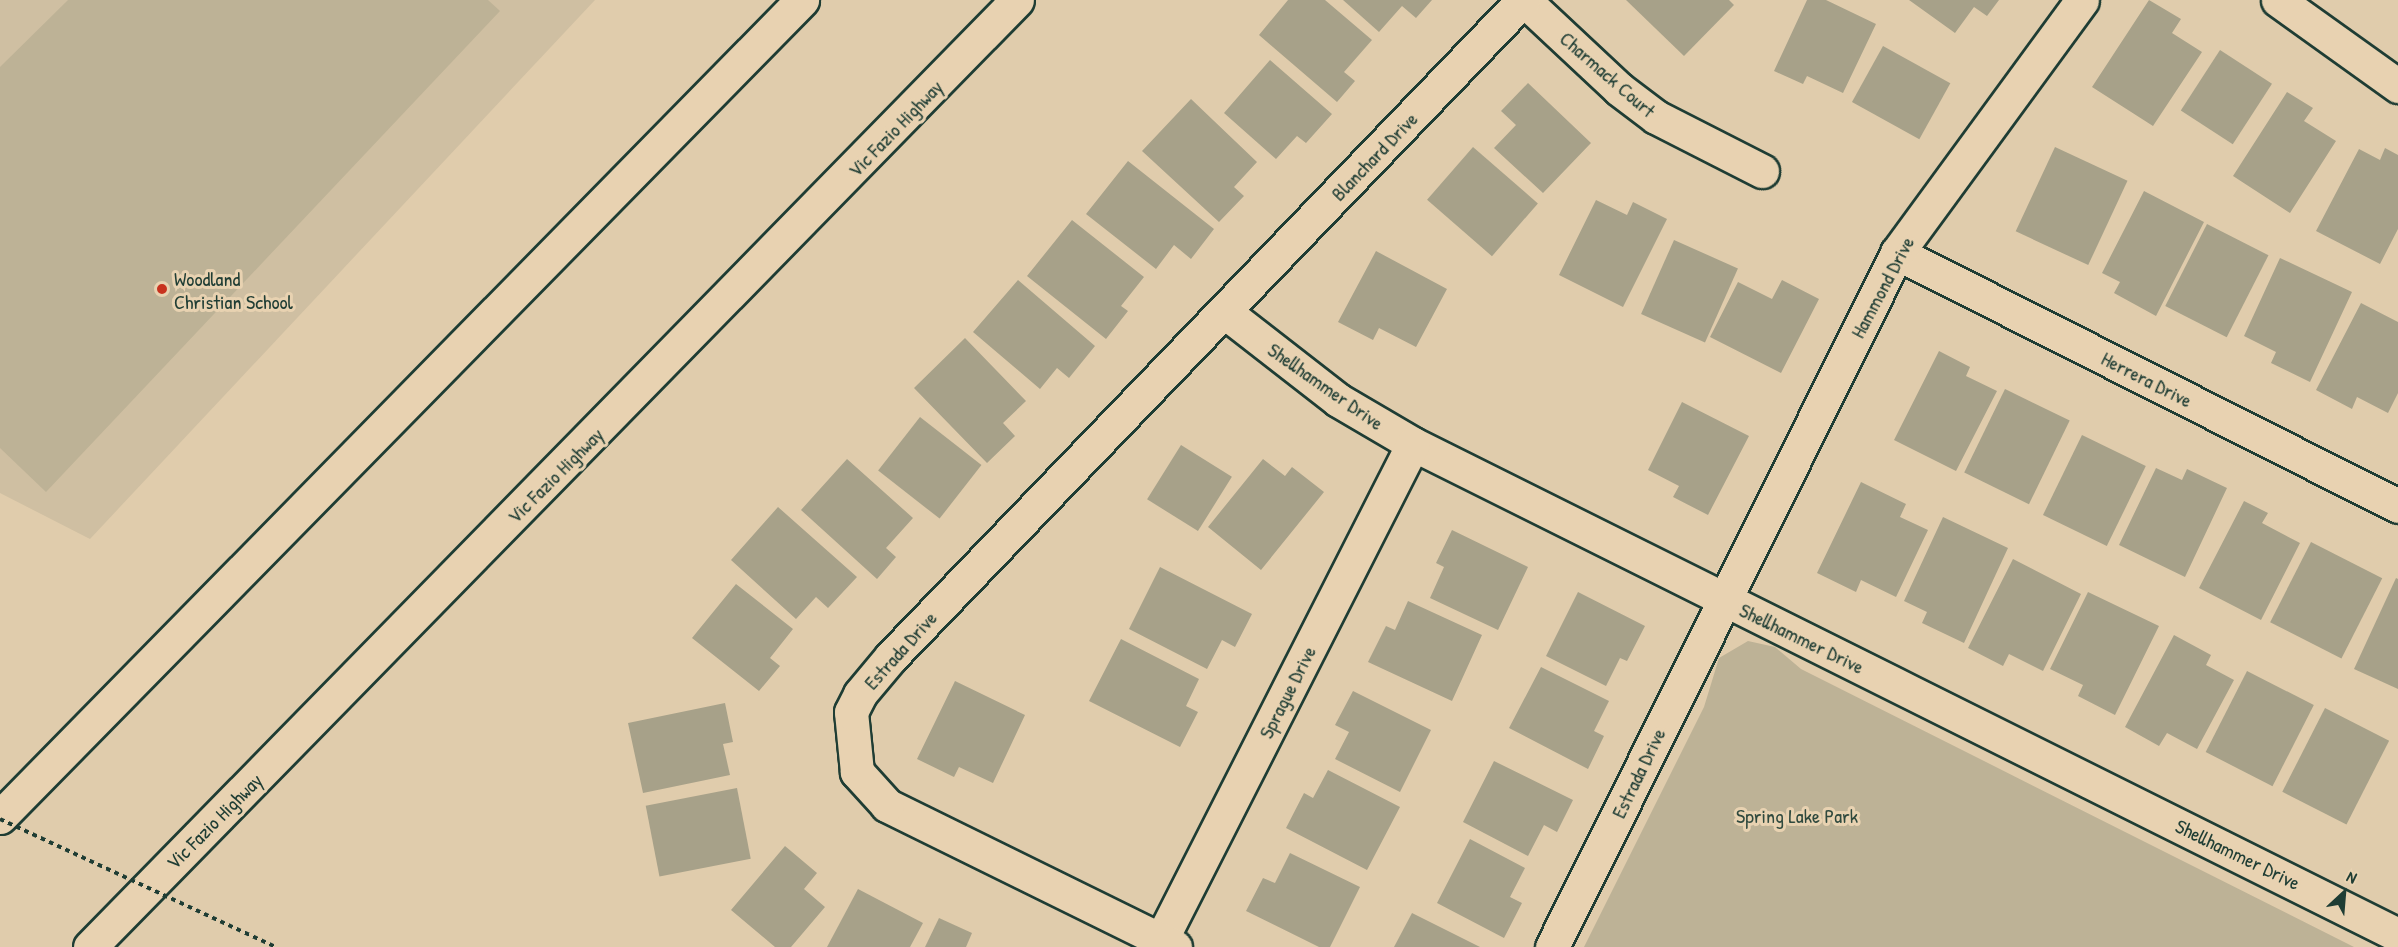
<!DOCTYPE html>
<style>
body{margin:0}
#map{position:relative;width:2398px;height:947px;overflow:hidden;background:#e0ccac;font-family:"Patrick Hand",sans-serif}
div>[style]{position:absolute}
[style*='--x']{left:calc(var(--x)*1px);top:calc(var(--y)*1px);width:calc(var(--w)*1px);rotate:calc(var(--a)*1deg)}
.built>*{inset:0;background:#cfbfa2}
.green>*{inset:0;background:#bdb296}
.building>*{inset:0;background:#a7a189;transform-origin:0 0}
.roads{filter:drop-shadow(2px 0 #1f3d34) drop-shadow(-2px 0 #1f3d34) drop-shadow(0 2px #1f3d34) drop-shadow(0 -2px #1f3d34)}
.minor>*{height:33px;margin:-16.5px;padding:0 16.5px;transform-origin:16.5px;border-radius:16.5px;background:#e8d2b1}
.motorway>*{height:33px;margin:-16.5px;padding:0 16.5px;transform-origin:16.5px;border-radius:16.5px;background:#e8d2b1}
.path-bridge>*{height:4px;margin-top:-2px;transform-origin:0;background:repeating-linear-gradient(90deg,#1f3d34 0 4.5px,transparent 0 9px)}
.dots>*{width:16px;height:16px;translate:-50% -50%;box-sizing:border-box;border:3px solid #e8d2b1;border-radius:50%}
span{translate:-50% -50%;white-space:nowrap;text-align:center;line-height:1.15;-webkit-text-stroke:6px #e8d2b1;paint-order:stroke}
.street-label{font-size:20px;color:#1f3d34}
.poi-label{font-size:20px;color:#1f3d34}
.left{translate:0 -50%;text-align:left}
.park-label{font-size:20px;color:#2f493e}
.north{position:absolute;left:2314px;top:863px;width:60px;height:60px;-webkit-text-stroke:4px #e8d2b1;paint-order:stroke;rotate:26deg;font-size:16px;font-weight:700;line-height:24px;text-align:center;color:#1f3d34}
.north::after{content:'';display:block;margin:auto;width:21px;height:27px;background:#1f3d34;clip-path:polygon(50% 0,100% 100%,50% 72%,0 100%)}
</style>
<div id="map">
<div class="built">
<i style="clip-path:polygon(0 0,595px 0,90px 539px,0 493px)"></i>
</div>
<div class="green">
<i style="clip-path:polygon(68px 0,488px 0,500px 11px,46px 492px,0 448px,0 67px)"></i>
<i style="clip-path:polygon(1748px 641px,1775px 647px,1801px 669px,2354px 947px,1584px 947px,1704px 707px,1719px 658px)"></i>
</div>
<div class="building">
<i style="clip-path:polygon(1288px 0,1325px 0,1372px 40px,1344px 72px,1355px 81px,1337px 102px,1259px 35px)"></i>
<i style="clip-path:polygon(1343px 0,1432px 0,1416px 18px,1402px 6px,1379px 32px)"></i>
<i style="clip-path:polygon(1626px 0,1729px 0,1734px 5px,1684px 56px)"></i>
<i style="clip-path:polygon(1807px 0,1826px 0,1876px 24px,1843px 93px,1807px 76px,1803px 84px,1774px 71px)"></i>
<i style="clip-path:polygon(1909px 0,1999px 0,1987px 16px,1974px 7px,1955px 33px)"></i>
<i style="clip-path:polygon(2149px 0,2181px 19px,2172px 33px,2202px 52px,2153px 126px,2092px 87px)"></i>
<i style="left:1883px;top:46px;width:77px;height:64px;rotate:29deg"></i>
<i style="left:2220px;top:50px;width:62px;height:72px;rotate:33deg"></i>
<i style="clip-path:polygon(1270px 60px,1332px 114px,1306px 143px,1297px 136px,1276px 159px,1224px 113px)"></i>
<i style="clip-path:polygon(1528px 83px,1591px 143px,1543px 193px,1494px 148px,1516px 125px,1501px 111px)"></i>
<i style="clip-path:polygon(2287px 92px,2313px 108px,2304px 121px,2336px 141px,2290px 213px,2233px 176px)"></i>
<i style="clip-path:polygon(1191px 99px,1257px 162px,1234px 187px,1244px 196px,1219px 222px,1142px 151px)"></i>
<i style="left:1473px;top:147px;width:86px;height:70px;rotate:41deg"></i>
<i style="left:2055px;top:147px;width:80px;height:93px;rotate:25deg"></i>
<i style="clip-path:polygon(2385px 148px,2398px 155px,2398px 229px,2380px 264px,2316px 231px,2359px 149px,2380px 160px)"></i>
<i style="clip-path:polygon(1128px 161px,1214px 229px,1191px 259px,1174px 245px,1156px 269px,1086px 214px)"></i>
<i style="clip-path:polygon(2144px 191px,2204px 222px,2156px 316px,2114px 293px,2120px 282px,2102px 273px)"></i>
<i style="clip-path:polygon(1596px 200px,1627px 215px,1633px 202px,1667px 219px,1623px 307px,1559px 275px)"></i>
<i style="clip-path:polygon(1072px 220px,1144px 277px,1121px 306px,1128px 311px,1106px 339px,1027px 276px)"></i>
<i style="left:2207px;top:224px;width:69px;height:92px;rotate:27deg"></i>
<i style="left:1674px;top:240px;width:70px;height:81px;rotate:24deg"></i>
<i style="clip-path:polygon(1376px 251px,1447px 289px,1416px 347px,1379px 328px,1373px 340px,1338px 322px)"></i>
<i style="clip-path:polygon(2280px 258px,2352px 292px,2310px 382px,2271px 363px,2276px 352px,2244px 336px)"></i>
<i style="clip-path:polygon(1018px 280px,1095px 346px,1069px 378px,1057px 368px,1040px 389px,973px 332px)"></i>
<i style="clip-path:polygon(1782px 280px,1819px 299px,1781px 373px,1710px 337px,1738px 282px,1772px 299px)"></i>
<i style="clip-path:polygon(2361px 303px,2398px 322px,2398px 393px,2388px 413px,2357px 397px,2352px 409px,2316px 390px)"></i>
<i style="clip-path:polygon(965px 338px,1026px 401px,1003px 423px,1015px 436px,987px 463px,914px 388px)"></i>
<i style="clip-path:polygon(1939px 351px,1970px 367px,1966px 376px,1997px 391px,1956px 471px,1894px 440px)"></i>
<i style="left:2005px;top:389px;width:72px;height:93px;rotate:26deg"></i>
<i style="clip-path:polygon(1682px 402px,1749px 436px,1708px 515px,1673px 497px,1679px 486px,1648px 470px)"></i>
<i style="left:920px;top:417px;width:78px;height:68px;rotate:38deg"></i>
<i style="left:2082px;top:435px;width:71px;height:89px;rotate:26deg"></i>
<i style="left:1181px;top:445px;width:60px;height:64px;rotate:32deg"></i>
<i style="clip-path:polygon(847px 459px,913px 518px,886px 548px,896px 557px,877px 579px,801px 510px)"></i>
<i style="clip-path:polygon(1263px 459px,1285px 476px,1292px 467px,1324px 492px,1261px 570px,1208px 527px)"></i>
<i style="clip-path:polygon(2156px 468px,2182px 480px,2187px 469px,2227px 488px,2185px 577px,2119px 545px)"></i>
<i style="clip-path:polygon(1861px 482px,1906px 504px,1900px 517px,1928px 530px,1896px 597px,1861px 580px,1856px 592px,1817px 573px)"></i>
<i style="clip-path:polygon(2244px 501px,2268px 513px,2262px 523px,2300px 543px,2261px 620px,2199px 588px)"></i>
<i style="clip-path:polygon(778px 507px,857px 577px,828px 608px,816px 597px,796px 619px,731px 560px)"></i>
<i style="clip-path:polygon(1943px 517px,2008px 548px,1964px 643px,1922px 623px,1927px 612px,1904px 601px)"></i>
<i style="clip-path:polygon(1452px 530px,1528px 567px,1498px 630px,1430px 598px,1444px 567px,1436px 563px)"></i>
<i style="left:2311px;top:542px;width:80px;height:90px;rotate:27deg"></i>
<i style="clip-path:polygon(2013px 559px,2081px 594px,2043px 671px,2009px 654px,2003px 666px,1968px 648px)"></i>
<i style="clip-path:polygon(1160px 567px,1252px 614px,1235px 647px,1222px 640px,1207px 669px,1129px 629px)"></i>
<i style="clip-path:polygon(2396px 578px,2398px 579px,2398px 689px,2354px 669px)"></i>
<i style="clip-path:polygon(736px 584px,793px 629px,770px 658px,780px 666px,759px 691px,692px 638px)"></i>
<i style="clip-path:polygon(1578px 592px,1645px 626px,1627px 661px,1620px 658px,1606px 686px,1546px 656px)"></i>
<i style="clip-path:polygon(2088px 592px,2159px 626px,2115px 715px,2078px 696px,2083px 685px,2050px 669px)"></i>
<i style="clip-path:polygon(1408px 601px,1482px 635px,1452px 701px,1368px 662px,1386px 626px,1395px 630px)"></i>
<i style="clip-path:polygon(2174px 635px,2211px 655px,2206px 665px,2234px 680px,2197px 749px,2167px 733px,2159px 746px,2125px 727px)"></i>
<i style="clip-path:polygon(1121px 639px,1199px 679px,1186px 706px,1198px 712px,1180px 747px,1089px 701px)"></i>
<i style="clip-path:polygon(1541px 667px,1609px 701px,1594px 731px,1604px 736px,1588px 769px,1509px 728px)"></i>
<i style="left:2247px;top:671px;width:75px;height:91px;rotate:27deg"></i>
<i style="clip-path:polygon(955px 681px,1025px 715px,993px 783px,959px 767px,954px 777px,917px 759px)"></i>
<i style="clip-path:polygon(1353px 691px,1431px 730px,1400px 792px,1335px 759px,1349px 732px,1335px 725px)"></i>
<i style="clip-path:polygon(725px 703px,733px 742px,723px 744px,730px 775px,643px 793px,628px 723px)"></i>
<i style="left:2325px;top:708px;width:72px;height:94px;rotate:27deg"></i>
<i style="clip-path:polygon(1494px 761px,1573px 800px,1557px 832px,1544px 825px,1528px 856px,1463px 822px)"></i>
<i style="clip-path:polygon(1328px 770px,1400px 807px,1367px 870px,1286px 828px,1304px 793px,1313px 798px)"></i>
<i style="left:737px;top:788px;width:72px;height:93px;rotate:79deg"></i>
<i style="clip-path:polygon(1470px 839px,1525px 868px,1510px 897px,1522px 903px,1504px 938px,1437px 903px)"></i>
<i style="clip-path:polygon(785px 846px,817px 873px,804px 889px,825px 907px,791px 947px,775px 947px,731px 910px)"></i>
<i style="clip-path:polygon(1290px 853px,1360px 887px,1330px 947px,1319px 947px,1246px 911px,1263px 878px,1275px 883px)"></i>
<i style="clip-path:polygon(858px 889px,923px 923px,910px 947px,827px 947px)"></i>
<i style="clip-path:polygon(1412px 913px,1480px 947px,1394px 947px)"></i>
<i style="clip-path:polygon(939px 918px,972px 933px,966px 947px,925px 947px)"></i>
</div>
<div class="roads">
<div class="minor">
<i style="--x:1524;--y:0;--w:130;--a:43.1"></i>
<i style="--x:1619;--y:89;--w:46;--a:37.1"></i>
<i style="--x:1656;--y:117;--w:119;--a:27"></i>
<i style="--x:2278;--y:0;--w:148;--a:35.6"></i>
<i style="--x:1897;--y:253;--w:561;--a:26.79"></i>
<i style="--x:1225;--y:312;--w:143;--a:37.9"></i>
<i style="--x:1338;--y:400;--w:87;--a:30.4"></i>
<i style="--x:1413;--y:444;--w:1101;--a:26.5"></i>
<i style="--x:1161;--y:940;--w:556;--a:-63.07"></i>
<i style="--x:1175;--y:947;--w:321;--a:-153.8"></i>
<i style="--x:887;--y:805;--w:45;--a:-132.3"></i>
<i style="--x:857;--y:772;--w:60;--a:-95.7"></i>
<i style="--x:851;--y:712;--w:20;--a:-63"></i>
<i style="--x:860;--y:694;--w:48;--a:-50"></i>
<i style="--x:891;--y:657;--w:912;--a:-46.11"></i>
<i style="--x:1552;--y:947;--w:775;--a:-63.57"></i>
<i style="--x:1897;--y:253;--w:313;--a:-53.8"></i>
</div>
<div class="motorway">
<i style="--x:0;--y:817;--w:1145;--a:-45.53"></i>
<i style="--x:90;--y:947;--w:1325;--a:-45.61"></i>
</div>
</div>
<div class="path-bridge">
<i style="--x:0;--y:819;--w:304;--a:24.9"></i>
</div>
<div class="dots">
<i style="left:162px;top:289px;background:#c8321e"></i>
</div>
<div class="street-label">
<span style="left:1608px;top:74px;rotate:41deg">Charmack Court</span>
<span style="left:895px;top:128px;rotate:-46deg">Vic Fazio Highway</span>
<span style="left:1374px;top:156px;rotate:-46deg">Blanchard Drive</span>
<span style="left:1882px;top:287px;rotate:-62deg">Hammond Drive</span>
<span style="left:2147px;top:379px;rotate:27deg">Herrera Drive</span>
<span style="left:1326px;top:386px;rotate:35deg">Shellhammer Drive</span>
<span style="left:555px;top:475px;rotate:-45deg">Vic Fazio Highway</span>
<span style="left:1802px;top:638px;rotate:26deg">Shellhammer Drive</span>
<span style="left:900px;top:650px;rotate:-48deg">Estrada Drive</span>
<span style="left:1287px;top:692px;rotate:-63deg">Sprague Drive</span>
<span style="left:1638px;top:773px;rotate:-64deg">Estrada Drive</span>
<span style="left:214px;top:821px;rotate:-45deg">Vic Fazio Highway</span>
<span style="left:2238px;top:854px;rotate:26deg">Shellhammer Drive</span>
</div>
<div class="poi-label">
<span class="left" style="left:174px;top:290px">Woodland<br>Christian School</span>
</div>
<div class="park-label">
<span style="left:1797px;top:815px">Spring Lake Park</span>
</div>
<div class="north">N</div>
</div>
